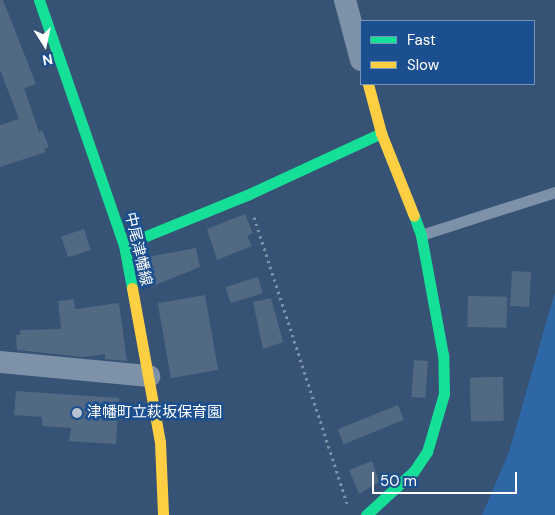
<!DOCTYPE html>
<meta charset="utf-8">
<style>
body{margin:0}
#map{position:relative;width:555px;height:515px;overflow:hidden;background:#365274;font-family:"DM Sans","Noto Sans JP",sans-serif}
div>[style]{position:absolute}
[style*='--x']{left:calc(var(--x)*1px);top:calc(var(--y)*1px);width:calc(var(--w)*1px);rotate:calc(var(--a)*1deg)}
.green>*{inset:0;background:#2f66a5}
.building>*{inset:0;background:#526984;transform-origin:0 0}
.path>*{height:3px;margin-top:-1.5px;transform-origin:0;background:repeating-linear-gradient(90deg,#7d92a8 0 2.5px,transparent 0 6.5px)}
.lane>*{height:11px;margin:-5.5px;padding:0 5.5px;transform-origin:5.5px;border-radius:5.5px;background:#7d92a8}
.street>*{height:22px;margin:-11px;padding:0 11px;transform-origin:11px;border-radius:11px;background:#7d92a8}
.fast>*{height:11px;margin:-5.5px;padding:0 5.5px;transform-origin:5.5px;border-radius:5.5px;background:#16e098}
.slow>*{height:11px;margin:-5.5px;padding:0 5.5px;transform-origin:5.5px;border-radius:5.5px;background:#ffcf43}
.dots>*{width:14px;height:14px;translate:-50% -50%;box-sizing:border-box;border:2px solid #1b4f8f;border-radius:50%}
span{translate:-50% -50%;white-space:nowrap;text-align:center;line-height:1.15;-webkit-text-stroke:5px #1b4f8f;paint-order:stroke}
.street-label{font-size:15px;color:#fff}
.poi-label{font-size:15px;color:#fff}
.left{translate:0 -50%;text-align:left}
.legend{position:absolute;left:360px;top:20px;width:175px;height:65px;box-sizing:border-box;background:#1b4f8f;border:1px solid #7695bc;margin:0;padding:6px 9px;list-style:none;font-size:15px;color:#fff}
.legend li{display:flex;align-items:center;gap:10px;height:25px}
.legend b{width:25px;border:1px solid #7695bc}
.north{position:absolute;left:20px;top:20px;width:50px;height:50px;-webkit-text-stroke:4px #1b4f8f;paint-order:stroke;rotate:170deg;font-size:14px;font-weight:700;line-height:20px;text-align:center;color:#fff}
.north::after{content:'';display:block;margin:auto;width:18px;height:22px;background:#fff;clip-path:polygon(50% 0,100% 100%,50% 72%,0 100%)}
.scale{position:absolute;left:372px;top:472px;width:145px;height:22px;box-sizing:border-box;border:2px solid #fff;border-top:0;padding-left:6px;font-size:15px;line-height:18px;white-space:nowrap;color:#fff;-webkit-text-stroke:4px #1b4f8f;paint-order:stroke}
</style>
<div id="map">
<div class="green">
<i style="clip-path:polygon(555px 292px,555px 515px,482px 515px,509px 452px)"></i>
</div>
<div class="building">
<i style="clip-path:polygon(0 0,3px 0,36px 84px,24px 88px,39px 132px,42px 130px,49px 147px,44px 149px,46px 152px,0 167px,0 125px,19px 119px,0 70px)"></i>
<i style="clip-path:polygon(245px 214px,253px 233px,247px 236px,252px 246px,217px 260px,207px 229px)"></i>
<i style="left:84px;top:229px;width:22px;height:24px;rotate:72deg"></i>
<i style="clip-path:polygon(196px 248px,200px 267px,153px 286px,147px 257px)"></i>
<i style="left:512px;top:271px;width:19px;height:35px;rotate:3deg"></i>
<i style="left:258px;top:277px;width:17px;height:34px;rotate:73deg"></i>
<i style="left:205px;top:295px;width:76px;height:48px;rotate:80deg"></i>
<i style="left:468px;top:296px;width:39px;height:31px;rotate:1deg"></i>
<i style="clip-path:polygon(271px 298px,283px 342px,263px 349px,253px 302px)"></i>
<i style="clip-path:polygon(74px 299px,75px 309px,119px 303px,127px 361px,105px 359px,105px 354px,83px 357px,17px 350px,16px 335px,20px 335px,20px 330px,61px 329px,58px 301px)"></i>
<i style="left:414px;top:360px;width:14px;height:37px;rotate:4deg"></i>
<i style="left:503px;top:377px;width:44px;height:33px;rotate:89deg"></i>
<i style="clip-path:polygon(16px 391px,119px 398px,116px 444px,69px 441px,71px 428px,42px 426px,42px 417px,14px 415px)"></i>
<i style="left:398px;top:405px;width:16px;height:65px;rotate:68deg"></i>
<i style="clip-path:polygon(372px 461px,379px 482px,359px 494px,349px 470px)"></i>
</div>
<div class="path">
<i style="--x:254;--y:217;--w:301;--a:72"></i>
</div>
<div class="lane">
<i style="--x:421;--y:235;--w:141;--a:-17.8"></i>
</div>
<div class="street">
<i style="--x:345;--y:0;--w:62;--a:75.1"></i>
<i style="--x:0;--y:362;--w:150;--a:5.4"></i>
</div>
<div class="fast">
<i style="--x:39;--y:0;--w:259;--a:70.9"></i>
<i style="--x:124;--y:245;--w:44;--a:79.5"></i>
<i style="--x:124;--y:245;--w:133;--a:-22.1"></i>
<i style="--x:247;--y:195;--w:148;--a:-24.8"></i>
<i style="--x:366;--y:515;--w:65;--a:-42.5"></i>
<i style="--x:414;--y:471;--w:23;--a:-56"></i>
<i style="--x:427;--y:452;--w:60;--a:-73.7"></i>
<i style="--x:444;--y:394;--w:39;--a:-91"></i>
<i style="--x:443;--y:355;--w:122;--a:-100.4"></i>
<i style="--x:421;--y:235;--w:20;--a:-110"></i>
</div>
<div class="slow">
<i style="--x:368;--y:84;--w:51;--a:75.1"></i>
<i style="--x:381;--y:133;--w:89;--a:68.3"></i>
<i style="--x:132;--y:288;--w:157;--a:79.7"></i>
<i style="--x:160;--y:442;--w:73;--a:87.6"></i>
</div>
<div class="dots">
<i style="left:77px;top:413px;background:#b9c2ce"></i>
</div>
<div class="street-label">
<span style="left:138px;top:249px;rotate:77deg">中尾津幡線</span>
</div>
<div class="poi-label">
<span class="left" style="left:87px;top:413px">津幡町立萩坂保育園</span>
</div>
<ul class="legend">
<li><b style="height:6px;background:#16e098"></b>Fast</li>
<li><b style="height:6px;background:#ffcf43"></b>Slow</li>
</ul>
<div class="north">N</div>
<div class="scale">50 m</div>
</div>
